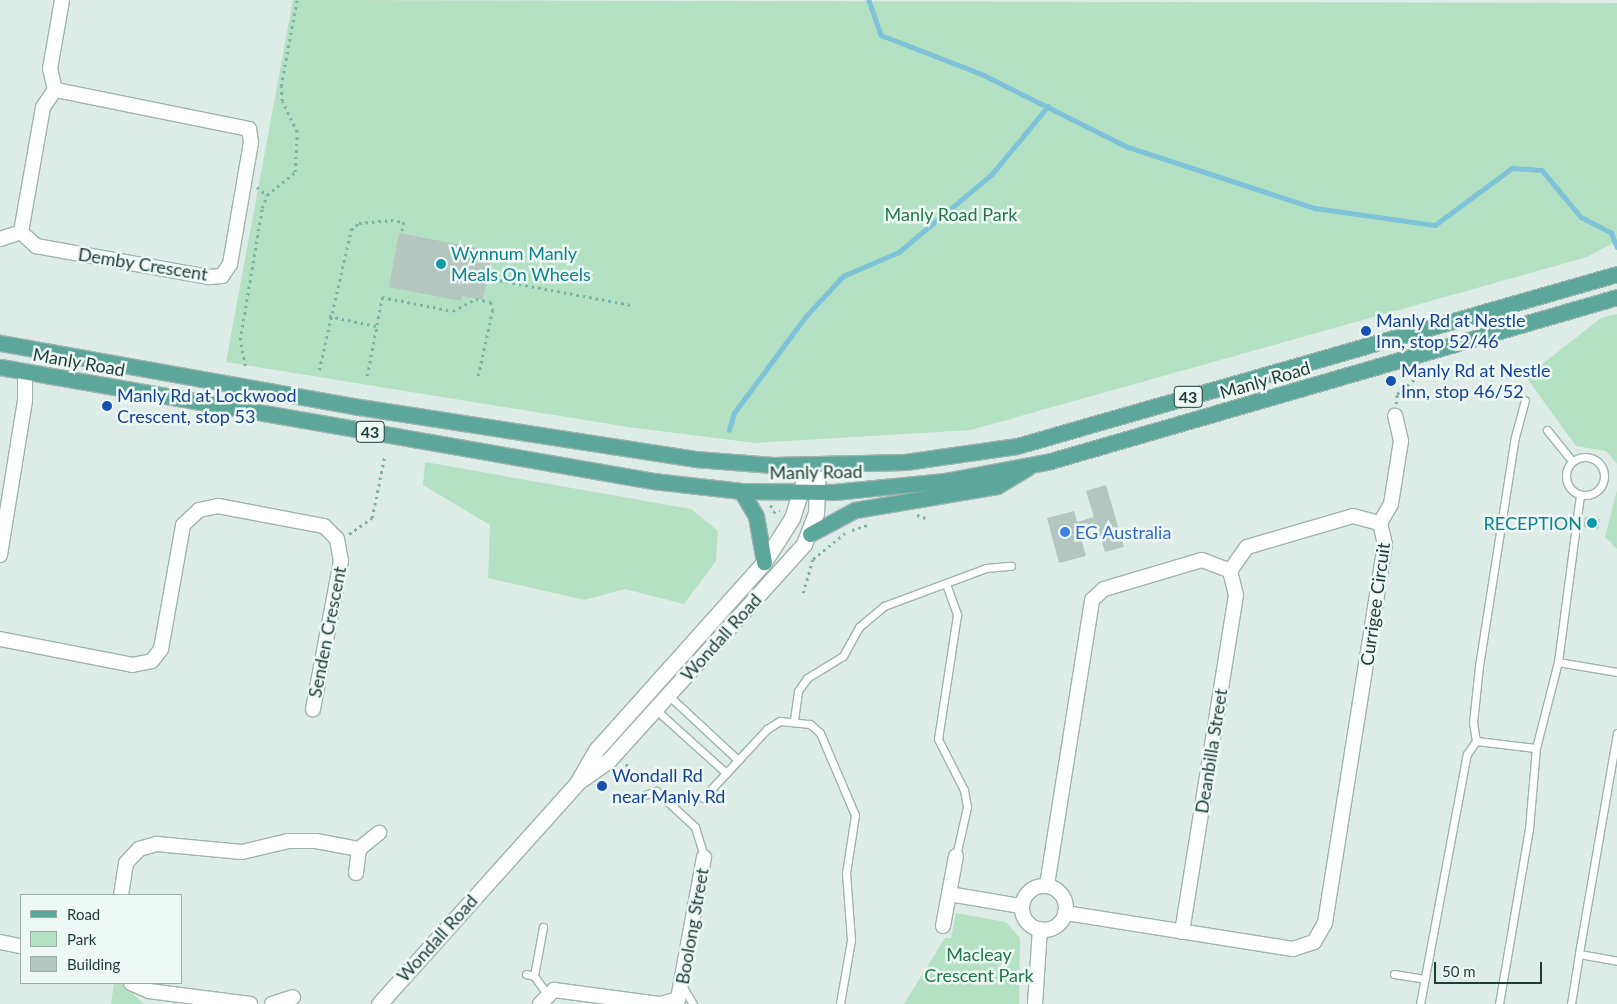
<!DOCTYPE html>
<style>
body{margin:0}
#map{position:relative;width:1617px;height:1004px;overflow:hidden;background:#deece7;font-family:Lato,sans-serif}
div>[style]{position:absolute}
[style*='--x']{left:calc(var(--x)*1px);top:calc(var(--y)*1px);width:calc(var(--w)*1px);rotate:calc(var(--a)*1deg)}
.green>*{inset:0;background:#b4e0c3}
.stream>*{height:4.5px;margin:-2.25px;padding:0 2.25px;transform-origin:2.25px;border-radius:2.25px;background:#7ec3d8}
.building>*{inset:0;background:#b3c6c0;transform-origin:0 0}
.path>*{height:2.5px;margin-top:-1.25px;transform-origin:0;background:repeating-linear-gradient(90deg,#7ab3a6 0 2.5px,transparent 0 6.5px)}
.roads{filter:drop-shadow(1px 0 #a0b4af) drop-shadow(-1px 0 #a0b4af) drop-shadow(0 1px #a0b4af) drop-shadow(0 -1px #a0b4af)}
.service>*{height:7px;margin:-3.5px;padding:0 3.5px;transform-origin:3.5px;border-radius:3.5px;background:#fff}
.service>.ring{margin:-3.5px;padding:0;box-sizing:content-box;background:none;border:7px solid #fff;border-radius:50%}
.minor>*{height:14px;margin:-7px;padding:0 7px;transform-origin:7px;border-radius:7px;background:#fff}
.minor>.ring{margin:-7px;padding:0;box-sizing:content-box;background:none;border:14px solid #fff;border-radius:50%}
.secondary>*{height:15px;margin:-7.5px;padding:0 7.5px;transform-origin:7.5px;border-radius:7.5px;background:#fff}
.primary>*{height:15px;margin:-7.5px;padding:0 7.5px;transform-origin:7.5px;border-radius:7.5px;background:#5da79a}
.dots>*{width:14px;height:14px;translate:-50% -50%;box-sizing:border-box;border:2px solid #eef8f4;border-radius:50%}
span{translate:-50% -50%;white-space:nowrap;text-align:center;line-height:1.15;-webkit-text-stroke:5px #eef8f4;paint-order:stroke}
.shield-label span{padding:1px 4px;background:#eef8f4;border:1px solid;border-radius:4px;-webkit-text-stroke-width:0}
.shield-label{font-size:16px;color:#1d3d37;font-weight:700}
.park-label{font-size:18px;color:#23784b}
.culture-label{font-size:18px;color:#0d838f}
.left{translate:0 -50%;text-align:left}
.right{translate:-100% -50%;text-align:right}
.street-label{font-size:18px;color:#1d3d37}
.transit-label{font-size:18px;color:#164399}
.shop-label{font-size:18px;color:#366cbe}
.legend{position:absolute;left:20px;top:894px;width:162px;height:90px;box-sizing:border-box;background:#eef8f4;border:1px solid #9aada8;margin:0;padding:6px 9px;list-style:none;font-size:15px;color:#1d3d37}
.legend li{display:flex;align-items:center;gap:10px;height:25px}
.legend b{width:25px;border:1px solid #9aada8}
.scale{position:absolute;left:1434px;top:962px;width:108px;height:22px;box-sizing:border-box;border:2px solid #1d3d37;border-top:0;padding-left:6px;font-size:15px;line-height:18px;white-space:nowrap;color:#1d3d37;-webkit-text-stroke:4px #eef8f4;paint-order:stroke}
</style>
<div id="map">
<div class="green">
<i style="clip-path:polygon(293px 0,1617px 3px,1617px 241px,1587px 257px,971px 430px,755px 443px,628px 427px,226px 362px)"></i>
<i style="clip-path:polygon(1617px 314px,1617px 464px,1606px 451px,1576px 446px,1526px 377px,1601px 318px)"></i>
<i style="clip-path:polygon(425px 462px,691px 509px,718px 531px,716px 561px,684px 604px,625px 589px,584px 600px,488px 578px,490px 525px,423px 485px)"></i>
<i style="clip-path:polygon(1617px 490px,1617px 549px,1605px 537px)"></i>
<i style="clip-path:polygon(956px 913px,1006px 922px,1020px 938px,1019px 1004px,904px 1004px,945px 938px,951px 938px)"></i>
<i style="clip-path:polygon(114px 983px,121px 983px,144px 1004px,111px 1004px)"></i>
</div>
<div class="stream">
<i style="--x:869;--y:0;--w:37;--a:71"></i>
<i style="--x:881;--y:35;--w:110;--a:21.2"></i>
<i style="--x:984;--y:75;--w:161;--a:26.6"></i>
<i style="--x:1128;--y:147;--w:197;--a:18.1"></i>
<i style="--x:1315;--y:208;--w:121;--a:8.1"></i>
<i style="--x:1435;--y:225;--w:96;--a:-36.5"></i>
<i style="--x:1512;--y:168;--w:30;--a:4"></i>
<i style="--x:1542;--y:170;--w:61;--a:50.3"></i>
<i style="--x:1581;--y:217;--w:34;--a:27"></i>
<i style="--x:1611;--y:232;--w:16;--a:68"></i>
<i style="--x:729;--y:430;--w:18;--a:-74"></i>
<i style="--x:734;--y:413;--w:121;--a:-53.4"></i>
<i style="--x:806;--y:316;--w:54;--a:-47.2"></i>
<i style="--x:843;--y:276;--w:61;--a:-23.2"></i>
<i style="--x:899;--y:252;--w:121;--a:-40"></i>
<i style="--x:992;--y:174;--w:88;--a:-50.5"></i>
</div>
<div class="building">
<i style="clip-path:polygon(399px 233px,492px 251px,483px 300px,462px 296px,461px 301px,389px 287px)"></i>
<i style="clip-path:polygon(1106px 485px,1124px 547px,1105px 552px,1100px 536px,1082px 542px,1086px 556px,1059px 563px,1047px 518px,1074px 511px,1077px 522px,1094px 517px,1086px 491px)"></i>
<i style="left:1585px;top:517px;width:15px;height:10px;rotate:8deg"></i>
</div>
<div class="path">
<i style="--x:257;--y:187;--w:13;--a:39"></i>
<i style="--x:487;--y:278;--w:147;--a:10.6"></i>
<i style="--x:329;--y:316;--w:48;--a:12"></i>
<i style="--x:245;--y:366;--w:26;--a:-101"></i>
<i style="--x:240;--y:340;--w:134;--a:-80.5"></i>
<i style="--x:262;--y:208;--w:14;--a:-69"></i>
<i style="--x:267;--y:195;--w:36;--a:-39"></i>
<i style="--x:295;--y:172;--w:40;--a:-87.1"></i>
<i style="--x:297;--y:132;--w:34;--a:-116"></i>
<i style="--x:282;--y:101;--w:15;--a:-94"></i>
<i style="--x:281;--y:86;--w:87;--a:-79.5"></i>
<i style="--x:319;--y:370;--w:144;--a:-77.1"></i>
<i style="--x:351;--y:230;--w:11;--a:-41"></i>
<i style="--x:359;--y:223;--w:32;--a:-5"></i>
<i style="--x:391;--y:220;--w:13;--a:9"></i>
<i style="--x:404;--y:222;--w:11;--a:100"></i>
<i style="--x:367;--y:376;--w:80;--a:-79.2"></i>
<i style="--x:382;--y:297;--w:72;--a:11.2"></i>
<i style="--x:453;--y:311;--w:26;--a:-28"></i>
<i style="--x:476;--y:299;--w:15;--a:11"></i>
<i style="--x:491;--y:302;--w:8;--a:76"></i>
<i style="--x:493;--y:310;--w:70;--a:102.4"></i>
<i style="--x:1396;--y:404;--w:10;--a:-84"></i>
<i style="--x:1397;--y:394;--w:31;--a:-40"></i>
<i style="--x:771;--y:505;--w:7;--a:74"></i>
<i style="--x:773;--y:512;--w:7;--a:-8"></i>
<i style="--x:917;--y:515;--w:12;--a:20"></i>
<i style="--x:852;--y:530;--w:19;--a:-18"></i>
<i style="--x:349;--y:534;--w:28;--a:-35"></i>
<i style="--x:372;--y:518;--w:65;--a:-78.5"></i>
<i style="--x:803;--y:593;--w:35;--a:-74"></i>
<i style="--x:813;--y:559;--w:41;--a:-39.1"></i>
<i style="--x:626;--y:764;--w:28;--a:42"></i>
</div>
<div class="roads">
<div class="service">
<i style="--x:1547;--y:430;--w:40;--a:51"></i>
<i class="ring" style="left:1566px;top:457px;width:31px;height:31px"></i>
<i style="--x:946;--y:584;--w:33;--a:70"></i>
<i style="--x:957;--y:615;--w:125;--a:98.7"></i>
<i style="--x:938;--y:739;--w:57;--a:63"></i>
<i style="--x:964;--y:790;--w:17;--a:80"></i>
<i style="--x:967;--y:807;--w:50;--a:102.7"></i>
<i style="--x:1558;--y:662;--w:60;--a:9.6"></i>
<i style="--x:668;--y:695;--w:96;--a:42.9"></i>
<i style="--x:655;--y:709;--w:96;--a:42"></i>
<i style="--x:794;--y:720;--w:29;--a:-82"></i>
<i style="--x:798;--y:691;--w:16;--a:-55"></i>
<i style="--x:807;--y:678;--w:42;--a:-31.4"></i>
<i style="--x:843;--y:656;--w:33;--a:-61"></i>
<i style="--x:859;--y:627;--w:33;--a:-40"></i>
<i style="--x:884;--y:606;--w:109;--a:-20.4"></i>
<i style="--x:986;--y:568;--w:25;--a:-5"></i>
<i style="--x:1617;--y:733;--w:224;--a:99.8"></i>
<i style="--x:1579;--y:954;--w:39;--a:10"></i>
<i style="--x:1476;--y:741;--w:60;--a:6.7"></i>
<i style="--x:645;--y:795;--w:12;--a:-20"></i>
<i style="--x:656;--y:791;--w:53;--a:42.7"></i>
<i style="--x:695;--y:827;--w:31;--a:73"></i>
<i style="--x:703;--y:798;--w:94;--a:-47.2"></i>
<i style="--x:767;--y:729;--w:15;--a:-32"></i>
<i style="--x:780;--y:721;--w:30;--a:6"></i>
<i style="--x:810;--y:724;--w:13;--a:42"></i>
<i style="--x:820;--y:733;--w:89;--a:66.9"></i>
<i style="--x:855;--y:815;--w:59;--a:98.8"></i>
<i style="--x:846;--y:873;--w:67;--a:85.7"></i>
<i style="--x:851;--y:940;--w:65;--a:99.8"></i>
<i style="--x:543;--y:927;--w:50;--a:100.4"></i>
<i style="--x:534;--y:976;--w:24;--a:54"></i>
<i style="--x:526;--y:974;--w:8;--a:14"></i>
<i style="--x:1394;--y:974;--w:31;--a:9"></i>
<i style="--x:683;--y:987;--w:20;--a:60"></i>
<i style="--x:1420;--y:1004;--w:254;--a:-79.4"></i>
<i style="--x:1467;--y:754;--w:16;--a:-55"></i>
<i style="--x:1476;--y:741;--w:18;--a:-99"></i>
<i style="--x:1473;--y:723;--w:57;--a:-84"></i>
<i style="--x:1479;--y:666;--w:232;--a:-81.1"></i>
<i style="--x:1515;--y:437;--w:38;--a:-75"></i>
<i style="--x:1499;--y:1004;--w:178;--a:-80.3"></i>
<i style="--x:1529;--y:829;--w:81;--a:-85.1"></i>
<i style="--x:1536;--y:748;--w:89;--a:-75.7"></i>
<i style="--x:1558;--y:662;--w:168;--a:-82.5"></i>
<i style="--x:1571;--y:1004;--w:51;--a:-80.9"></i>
</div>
<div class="minor">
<i style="--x:21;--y:232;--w:21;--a:43"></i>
<i style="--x:36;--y:246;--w:176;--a:10.2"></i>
<i style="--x:209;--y:277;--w:13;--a:-4"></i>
<i style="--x:222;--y:276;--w:14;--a:-56"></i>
<i style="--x:230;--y:264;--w:124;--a:-80.2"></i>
<i style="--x:251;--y:142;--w:13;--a:-99"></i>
<i style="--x:249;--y:129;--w:198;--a:-168.6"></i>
<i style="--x:0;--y:239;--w:22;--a:-18"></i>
<i style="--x:21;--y:232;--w:127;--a:-80"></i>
<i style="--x:43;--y:107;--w:21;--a:-55"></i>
<i style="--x:55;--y:90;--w:22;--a:-103"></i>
<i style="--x:50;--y:69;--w:70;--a:-80.1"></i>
<i style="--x:1380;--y:523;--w:22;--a:-60"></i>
<i style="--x:1391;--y:504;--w:64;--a:-81"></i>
<i style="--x:1401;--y:441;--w:26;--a:-103"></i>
<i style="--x:0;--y:555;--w:157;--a:-80.8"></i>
<i style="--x:25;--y:400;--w:29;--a:-90"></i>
<i style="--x:0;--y:639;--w:135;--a:11.1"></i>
<i style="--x:132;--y:665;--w:20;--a:-11"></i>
<i style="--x:152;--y:661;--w:15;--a:-53"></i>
<i style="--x:161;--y:649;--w:126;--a:-79.9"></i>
<i style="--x:183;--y:525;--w:22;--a:-43"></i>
<i style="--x:199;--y:510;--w:19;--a:-12"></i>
<i style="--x:218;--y:506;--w:108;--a:10.7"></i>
<i style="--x:324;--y:526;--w:18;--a:45"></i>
<i style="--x:337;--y:539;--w:22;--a:80"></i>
<i style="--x:341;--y:561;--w:151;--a:100.7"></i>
<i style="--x:356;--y:873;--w:24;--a:-83"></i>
<i style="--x:1047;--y:885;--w:289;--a:-81"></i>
<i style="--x:1092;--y:600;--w:16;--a:-43"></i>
<i style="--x:1104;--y:589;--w:102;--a:-16.5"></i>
<i style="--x:1202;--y:560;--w:30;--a:21"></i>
<i style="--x:1230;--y:571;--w:29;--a:-55"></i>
<i style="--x:1247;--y:547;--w:110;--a:-16.3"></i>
<i style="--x:1353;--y:516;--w:28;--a:15"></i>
<i style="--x:1380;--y:523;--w:22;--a:77"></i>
<i style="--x:1385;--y:544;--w:384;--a:99"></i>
<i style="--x:1325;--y:923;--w:22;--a:120"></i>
<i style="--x:1314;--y:942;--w:22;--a:162"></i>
<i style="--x:1293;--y:949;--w:231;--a:-171"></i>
<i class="ring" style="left:1022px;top:886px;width:30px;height:30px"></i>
<i style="--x:949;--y:894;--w:73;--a:9.5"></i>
<i style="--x:121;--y:895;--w:32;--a:-81"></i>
<i style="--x:126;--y:863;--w:19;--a:-47"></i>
<i style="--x:139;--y:849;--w:19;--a:-16"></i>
<i style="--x:157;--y:844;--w:85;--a:5.4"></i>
<i style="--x:242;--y:852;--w:47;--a:-13.4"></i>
<i style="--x:288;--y:841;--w:28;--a:0"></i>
<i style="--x:316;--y:841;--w:44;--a:10.5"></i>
<i style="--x:359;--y:849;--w:26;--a:-39"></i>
<i style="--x:943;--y:926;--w:71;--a:-79.5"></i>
<i style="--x:1182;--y:932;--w:341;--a:-80.9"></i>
<i style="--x:1236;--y:595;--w:25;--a:-104"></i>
<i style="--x:0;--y:942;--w:21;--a:11"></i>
<i style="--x:131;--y:983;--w:20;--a:24"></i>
<i style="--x:149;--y:991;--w:102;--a:7.3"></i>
<i style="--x:272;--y:1004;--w:22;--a:-18"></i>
<i style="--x:540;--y:1004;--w:20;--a:-45"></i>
<i style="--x:554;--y:990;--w:108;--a:7.5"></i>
<i style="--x:661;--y:1004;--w:18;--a:-16"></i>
<i style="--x:678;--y:999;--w:144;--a:-79.6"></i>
<i style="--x:1035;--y:1004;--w:75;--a:-86.2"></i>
</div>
<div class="secondary">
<i style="--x:582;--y:779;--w:33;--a:-35"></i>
<i style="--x:609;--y:760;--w:291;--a:-47.9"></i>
<i style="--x:804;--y:544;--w:33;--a:-69"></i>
<i style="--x:816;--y:513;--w:48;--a:-87.6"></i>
<i style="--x:379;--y:1004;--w:297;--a:-48.1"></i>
<i style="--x:577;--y:783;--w:39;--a:-60"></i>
<i style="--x:597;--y:749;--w:251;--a:-48.2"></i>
<i style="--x:764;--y:562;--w:52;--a:-57.5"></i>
<i style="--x:792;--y:518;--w:56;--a:-72.2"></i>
</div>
<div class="primary">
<i style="--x:0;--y:343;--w:359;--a:10.1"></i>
<i style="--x:353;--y:406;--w:346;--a:8.8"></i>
<i style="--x:695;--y:459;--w:78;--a:4.4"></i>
<i style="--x:773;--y:465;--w:132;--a:-1.3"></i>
<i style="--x:905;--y:462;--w:113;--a:-8.1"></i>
<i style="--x:1017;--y:446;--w:624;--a:-16"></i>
<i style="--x:0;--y:367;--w:663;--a:9.9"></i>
<i style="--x:653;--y:481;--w:89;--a:6.5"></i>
<i style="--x:741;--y:491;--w:93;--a:0.6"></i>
<i style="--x:834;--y:492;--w:112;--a:-5.7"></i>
<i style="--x:945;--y:481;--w:104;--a:-10.6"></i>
<i style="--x:1047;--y:462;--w:593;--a:-16.14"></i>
<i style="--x:741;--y:491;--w:29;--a:59"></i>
<i style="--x:756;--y:516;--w:47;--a:80.1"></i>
<i style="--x:810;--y:534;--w:51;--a:-28.1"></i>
<i style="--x:855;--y:510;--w:144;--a:-9.6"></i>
<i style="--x:997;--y:486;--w:35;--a:-31"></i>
</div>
</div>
<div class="dots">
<i style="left:441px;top:264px;background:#0f9aa8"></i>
<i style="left:1366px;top:331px;background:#1a4fb4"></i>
<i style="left:1391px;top:381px;background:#1a4fb4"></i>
<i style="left:107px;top:406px;background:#1a4fb4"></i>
<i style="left:1592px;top:523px;background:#0f9aa8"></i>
<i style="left:1065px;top:532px;background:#3f7fe0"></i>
<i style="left:602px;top:786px;background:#1a4fb4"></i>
</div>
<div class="shield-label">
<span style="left:1188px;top:397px">43</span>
<span style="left:370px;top:432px">43</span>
</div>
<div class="park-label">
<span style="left:951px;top:214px">Manly Road Park</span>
<span style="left:979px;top:965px">Macleay<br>Crescent Park</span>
</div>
<div class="culture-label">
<span class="left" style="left:451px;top:264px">Wynnum Manly<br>Meals On Wheels</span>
<span class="right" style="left:1582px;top:523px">RECEPTION</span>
</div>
<div class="street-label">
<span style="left:143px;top:264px;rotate:9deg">Demby Crescent</span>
<span style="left:79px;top:362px;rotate:10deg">Manly Road</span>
<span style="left:1265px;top:380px;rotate:-16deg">Manly Road</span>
<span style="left:816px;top:472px;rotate:-1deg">Manly Road</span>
<span style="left:1375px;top:604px;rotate:-82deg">Currigee Circuit</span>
<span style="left:327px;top:632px;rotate:-79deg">Senden Crescent</span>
<span style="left:721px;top:637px;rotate:-48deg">Wondall Road</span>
<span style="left:1211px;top:751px;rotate:-81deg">Deanbilla Street</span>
<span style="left:692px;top:926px;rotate:-80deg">Boolong Street</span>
<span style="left:437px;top:938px;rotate:-48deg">Wondall Road</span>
</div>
<div class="transit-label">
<span class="left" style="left:1376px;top:331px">Manly Rd at Nestle<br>Inn, stop 52/46</span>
<span class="left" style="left:1401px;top:381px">Manly Rd at Nestle<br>Inn, stop 46/52</span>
<span class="left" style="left:117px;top:406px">Manly Rd at Lockwood<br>Crescent, stop 53</span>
<span class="left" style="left:612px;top:786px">Wondall Rd<br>near Manly Rd</span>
</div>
<div class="shop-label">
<span class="left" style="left:1075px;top:532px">EG Australia</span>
</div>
<ul class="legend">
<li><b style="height:6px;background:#5da79a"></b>Road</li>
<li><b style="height:14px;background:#b4e0c3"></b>Park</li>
<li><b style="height:14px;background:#b3c6c0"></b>Building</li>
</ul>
<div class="scale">50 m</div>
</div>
